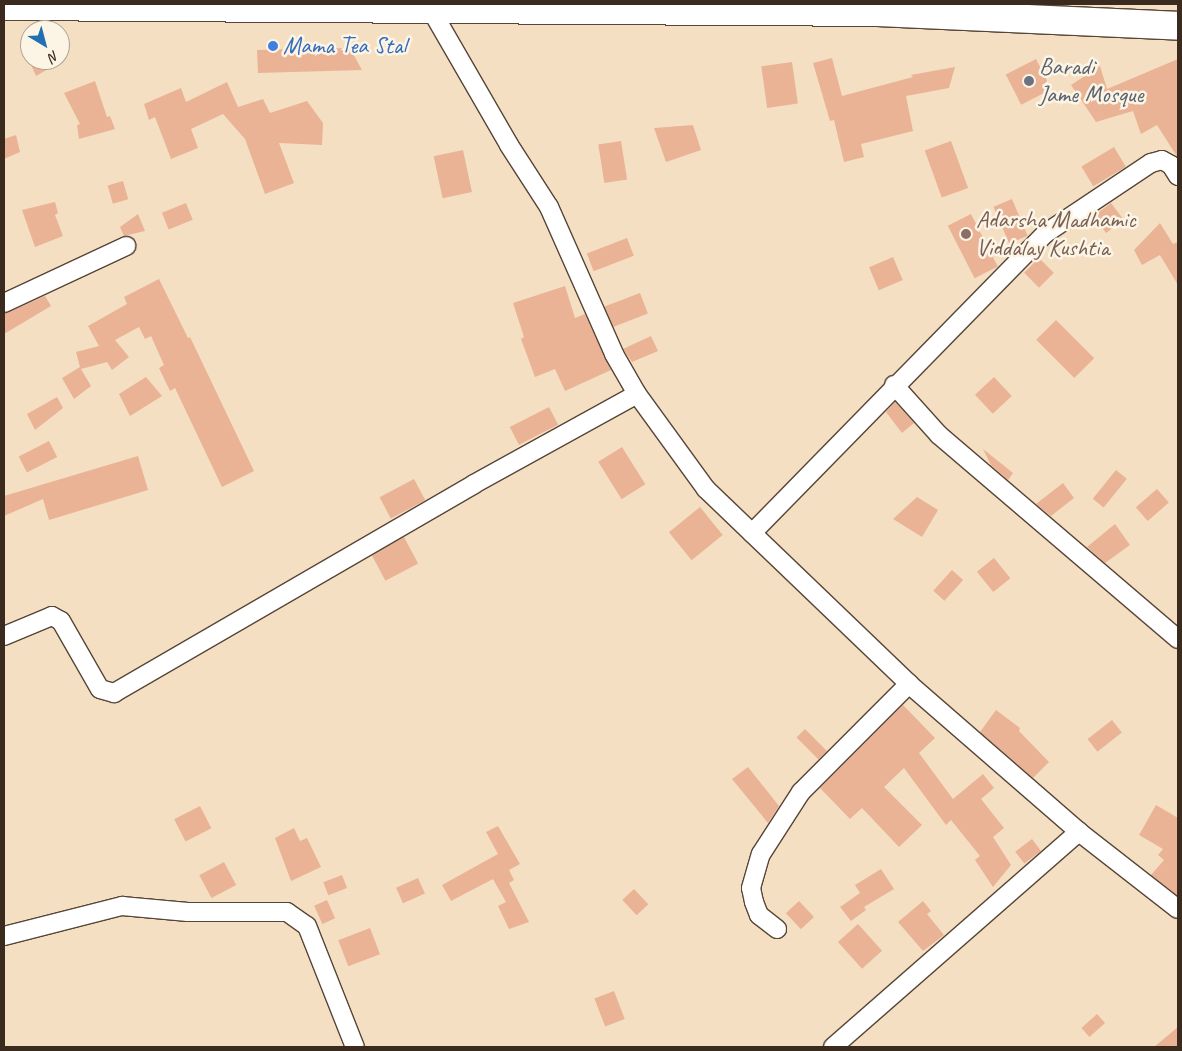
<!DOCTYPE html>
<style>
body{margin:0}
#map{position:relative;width:1182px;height:1051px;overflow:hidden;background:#f4dfc2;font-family:Caveat,sans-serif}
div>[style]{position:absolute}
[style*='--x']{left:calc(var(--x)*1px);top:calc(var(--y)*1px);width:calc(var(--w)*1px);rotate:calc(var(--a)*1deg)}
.building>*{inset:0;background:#eab395;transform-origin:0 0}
.roads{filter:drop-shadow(1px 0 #574537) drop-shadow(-1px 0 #574537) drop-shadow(0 1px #574537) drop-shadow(0 -1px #574537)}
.street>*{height:18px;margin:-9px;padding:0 9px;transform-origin:9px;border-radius:9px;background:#fff}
.highway>*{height:28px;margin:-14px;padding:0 14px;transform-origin:14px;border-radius:14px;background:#fff}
.dots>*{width:14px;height:14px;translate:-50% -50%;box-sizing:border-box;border:2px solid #fcf5e5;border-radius:50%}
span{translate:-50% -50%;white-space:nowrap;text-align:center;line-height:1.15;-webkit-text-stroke:5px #fcf5e5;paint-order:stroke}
.shop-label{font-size:24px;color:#366cbe}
.left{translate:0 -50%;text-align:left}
.worship-label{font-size:24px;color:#5b616d}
.education-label{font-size:24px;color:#785e54}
.frame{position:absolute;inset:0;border:5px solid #3b2a1e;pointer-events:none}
.north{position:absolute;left:20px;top:20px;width:50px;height:50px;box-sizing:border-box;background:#fcf5e5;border:1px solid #afa495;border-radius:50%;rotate:143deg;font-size:14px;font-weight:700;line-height:20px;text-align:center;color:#3b2a1e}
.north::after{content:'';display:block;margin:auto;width:18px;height:22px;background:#1f6fb2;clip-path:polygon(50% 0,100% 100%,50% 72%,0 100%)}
</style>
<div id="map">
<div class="building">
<i style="clip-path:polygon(350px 48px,362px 70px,258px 73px,257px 50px)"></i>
<i style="clip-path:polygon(832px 58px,842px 96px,913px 77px,911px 75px,955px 67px,949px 88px,906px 96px,913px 131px,861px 144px,864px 157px,844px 162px,834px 120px,830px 121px,813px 63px)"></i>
<i style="left:1036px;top:59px;width:34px;height:34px;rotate:63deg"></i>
<i style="clip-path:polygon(1178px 59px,1178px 158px,1157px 125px,1141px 134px,1133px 111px,1096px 122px,1071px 85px,1100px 66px,1107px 89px)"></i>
<i style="clip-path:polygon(29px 60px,64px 60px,36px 76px)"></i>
<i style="left:792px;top:62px;width:42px;height:31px;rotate:82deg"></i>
<i style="clip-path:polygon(95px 81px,107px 117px,110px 116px,115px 129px,79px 139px,77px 125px,80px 124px,64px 93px)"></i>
<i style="clip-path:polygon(227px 82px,238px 107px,263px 99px,270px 113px,307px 101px,323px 123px,322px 145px,279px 143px,294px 183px,265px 194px,245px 139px,223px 114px,191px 129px,198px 148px,171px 159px,155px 117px,149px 120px,144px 104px,181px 88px,186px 102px)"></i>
<i style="clip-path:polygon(693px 125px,701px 150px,666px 162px,654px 128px)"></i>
<i style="clip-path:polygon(16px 135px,20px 152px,4px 159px,4px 139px)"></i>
<i style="left:621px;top:141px;width:39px;height:23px;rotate:81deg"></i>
<i style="left:951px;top:141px;width:50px;height:28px;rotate:70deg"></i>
<i style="left:1114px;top:147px;width:23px;height:38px;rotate:59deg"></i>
<i style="left:463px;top:150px;width:43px;height:30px;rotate:78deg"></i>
<i style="left:123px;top:181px;width:19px;height:16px;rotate:74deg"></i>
<i style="left:1012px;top:199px;width:40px;height:20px;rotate:67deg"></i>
<i style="clip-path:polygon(55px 202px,58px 213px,55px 215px,63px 236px,35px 247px,22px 210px)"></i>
<i style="left:186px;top:203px;width:18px;height:26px;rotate:68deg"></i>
<i style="left:1111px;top:203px;width:21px;height:22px;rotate:53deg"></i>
<i style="clip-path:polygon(138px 214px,145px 231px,124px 236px,120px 227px)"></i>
<i style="left:971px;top:214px;width:59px;height:26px;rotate:63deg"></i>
<i style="clip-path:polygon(1160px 223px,1173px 244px,1178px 242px,1178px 285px,1160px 255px,1142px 265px,1134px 250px)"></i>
<i style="left:627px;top:238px;width:19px;height:43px;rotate:69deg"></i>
<i style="left:893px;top:257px;width:25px;height:26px;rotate:67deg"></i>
<i style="left:1039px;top:258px;width:21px;height:21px;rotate:45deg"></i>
<i style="clip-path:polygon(159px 279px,188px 338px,190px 337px,254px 471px,222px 487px,175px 388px,170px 391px,159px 368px,164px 365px,151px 336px,145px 339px,139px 327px,115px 340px,129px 357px,112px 370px,107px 362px,81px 369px,91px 386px,74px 399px,62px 378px,80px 367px,76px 352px,99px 346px,88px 326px,127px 304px,124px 297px)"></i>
<i style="clip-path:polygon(565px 286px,575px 318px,585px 314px,611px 370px,565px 391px,555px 369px,535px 377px,521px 339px,524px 337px,513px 303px)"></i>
<i style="left:640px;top:293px;width:22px;height:38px;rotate:69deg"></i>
<i style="clip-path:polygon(45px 296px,51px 306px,4px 334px,4px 314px)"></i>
<i style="left:1056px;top:320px;width:54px;height:28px;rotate:45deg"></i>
<i style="clip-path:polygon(651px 336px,658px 351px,632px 362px,623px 349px)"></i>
<i style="clip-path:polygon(146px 377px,162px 396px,130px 416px,119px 394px)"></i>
<i style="left:994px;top:377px;width:26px;height:26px;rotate:47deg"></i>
<i style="clip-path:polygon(57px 397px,63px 408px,35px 430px,27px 414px)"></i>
<i style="clip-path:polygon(895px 402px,914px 423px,902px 433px,886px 412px)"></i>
<i style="left:549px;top:407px;width:20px;height:44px;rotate:63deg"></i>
<i style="left:49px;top:441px;width:18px;height:34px;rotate:63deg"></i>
<i style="left:622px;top:447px;width:44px;height:28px;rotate:58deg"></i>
<i style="clip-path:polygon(983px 449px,1013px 473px,1008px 480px,991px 465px)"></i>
<i style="clip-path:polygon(138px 456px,148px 490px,49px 520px,43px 499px,4px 516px,4px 496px)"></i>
<i style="left:1116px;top:470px;width:14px;height:37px;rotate:39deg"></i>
<i style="left:414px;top:479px;width:24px;height:39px;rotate:62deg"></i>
<i style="clip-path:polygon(1063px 483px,1074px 498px,1051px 516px,1036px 504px)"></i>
<i style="left:1157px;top:489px;width:18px;height:28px;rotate:49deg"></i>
<i style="clip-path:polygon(917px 497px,938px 510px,922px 537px,893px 519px)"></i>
<i style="left:700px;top:507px;width:36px;height:40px;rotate:51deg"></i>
<i style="clip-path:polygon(1115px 524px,1130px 545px,1105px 563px,1087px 547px)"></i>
<i style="left:404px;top:537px;width:30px;height:37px;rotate:62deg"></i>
<i style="left:994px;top:558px;width:26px;height:22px;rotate:51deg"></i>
<i style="left:952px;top:570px;width:15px;height:28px;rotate:42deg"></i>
<i style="clip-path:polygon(903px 705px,935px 738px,919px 753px,953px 799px,983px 774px,994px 788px,981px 799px,1004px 828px,993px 837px,1011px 865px,993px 887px,975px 860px,980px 856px,951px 820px,946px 825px,904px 768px,884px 787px,922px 825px,899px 847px,862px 808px,850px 819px,820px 788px)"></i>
<i style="clip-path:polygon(996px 710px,1020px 728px,1019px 731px,1049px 762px,1033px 778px,980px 732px)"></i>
<i style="left:1112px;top:720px;width:16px;height:31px;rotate:52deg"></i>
<i style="left:805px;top:729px;width:31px;height:12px;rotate:45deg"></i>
<i style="clip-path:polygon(748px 767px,779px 806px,768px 823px,732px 779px)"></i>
<i style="clip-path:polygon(1156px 805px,1178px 818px,1178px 896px,1151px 875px,1164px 860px,1158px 855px,1163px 849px,1139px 835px)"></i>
<i style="left:200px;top:806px;width:25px;height:29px;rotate:63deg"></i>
<i style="clip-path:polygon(498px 826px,520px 864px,509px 870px,514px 880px,509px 883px,529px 922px,509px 929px,498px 906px,506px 902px,493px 879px,451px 901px,442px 885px,498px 854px,486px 832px)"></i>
<i style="clip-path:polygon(294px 828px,300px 841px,307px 838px,321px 867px,291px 881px,275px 838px)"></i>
<i style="left:1032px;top:839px;width:15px;height:21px;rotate:53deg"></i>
<i style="left:224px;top:862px;width:26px;height:28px;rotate:62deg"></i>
<i style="clip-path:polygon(881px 869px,894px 889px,864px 907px,866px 910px,851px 921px,840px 907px,860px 893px,855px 885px)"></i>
<i style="left:342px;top:875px;width:14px;height:20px;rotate:69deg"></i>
<i style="left:418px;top:878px;width:17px;height:24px;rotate:66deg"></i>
<i style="left:634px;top:889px;width:21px;height:16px;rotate:47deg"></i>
<i style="left:327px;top:900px;width:20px;height:14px;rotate:66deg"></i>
<i style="left:799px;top:901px;width:22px;height:18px;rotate:47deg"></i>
<i style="clip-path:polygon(923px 901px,931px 911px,927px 914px,944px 935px,923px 951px,898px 922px)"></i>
<i style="left:858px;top:924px;width:36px;height:27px;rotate:48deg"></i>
<i style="left:370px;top:928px;width:28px;height:34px;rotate:69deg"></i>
<i style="left:614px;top:991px;width:30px;height:21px;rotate:69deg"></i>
<i style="left:1097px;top:1014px;width:12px;height:21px;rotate:48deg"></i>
<i style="clip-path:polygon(1178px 1027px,1178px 1047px,1154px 1047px)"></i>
</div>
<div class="roads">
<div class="street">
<i style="--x:430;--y:8;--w:158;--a:60"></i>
<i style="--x:509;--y:145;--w:74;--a:57.2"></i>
<i style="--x:549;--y:207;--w:161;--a:66.1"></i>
<i style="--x:614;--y:354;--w:46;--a:60.1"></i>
<i style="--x:637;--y:394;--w:117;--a:54"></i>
<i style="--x:706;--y:489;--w:281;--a:43.8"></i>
<i style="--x:909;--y:684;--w:225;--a:41"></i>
<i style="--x:1079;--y:832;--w:125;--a:37.9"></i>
<i style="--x:4;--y:303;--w:135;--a:-25"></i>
<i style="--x:894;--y:385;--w:67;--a:48"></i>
<i style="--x:939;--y:435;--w:314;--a:40.5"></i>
<i style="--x:752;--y:533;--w:420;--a:-45.6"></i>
<i style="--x:1046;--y:233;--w:126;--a:-33.7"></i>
<i style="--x:1151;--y:163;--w:11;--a:-15"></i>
<i style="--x:1162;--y:160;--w:10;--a:29"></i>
<i style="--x:1171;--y:165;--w:13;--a:58"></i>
<i style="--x:4;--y:636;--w:52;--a:-22.6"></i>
<i style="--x:52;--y:616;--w:10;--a:29"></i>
<i style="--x:61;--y:621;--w:78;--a:60.2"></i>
<i style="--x:100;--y:689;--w:15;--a:16"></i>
<i style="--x:114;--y:693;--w:416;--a:-30.1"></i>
<i style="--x:474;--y:484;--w:186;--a:-28.9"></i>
<i style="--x:777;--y:929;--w:23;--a:-142"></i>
<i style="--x:759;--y:915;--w:14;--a:-111"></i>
<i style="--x:754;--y:902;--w:14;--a:-102"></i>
<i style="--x:751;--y:888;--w:35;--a:-74"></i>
<i style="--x:761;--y:854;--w:74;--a:-57.2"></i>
<i style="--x:801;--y:792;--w:153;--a:-45"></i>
<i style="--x:4;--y:936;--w:122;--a:-14.3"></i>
<i style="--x:122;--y:906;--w:66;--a:5.2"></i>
<i style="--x:188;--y:912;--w:99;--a:0"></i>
<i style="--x:287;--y:912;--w:24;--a:35"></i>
<i style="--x:307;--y:926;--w:130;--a:68.4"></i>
<i style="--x:833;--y:1047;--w:327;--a:-41.2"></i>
</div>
<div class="highway">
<i style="--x:4;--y:6;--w:871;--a:0.39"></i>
<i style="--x:875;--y:12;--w:303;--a:2.6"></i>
</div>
</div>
<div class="dots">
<i style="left:273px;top:46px;background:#3f7fe0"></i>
<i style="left:1029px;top:81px;background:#6b7280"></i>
<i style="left:966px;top:234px;background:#8d6e63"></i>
</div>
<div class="shop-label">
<span class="left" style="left:283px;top:46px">Mama Tea Stal</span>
</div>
<div class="worship-label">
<span class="left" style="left:1039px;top:81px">Baradi<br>Jame Mosque</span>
</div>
<div class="education-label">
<span class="left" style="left:976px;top:234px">Adarsha Madhamic<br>Viddalay Kushtia</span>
</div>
<div class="frame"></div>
<div class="north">N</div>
</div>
